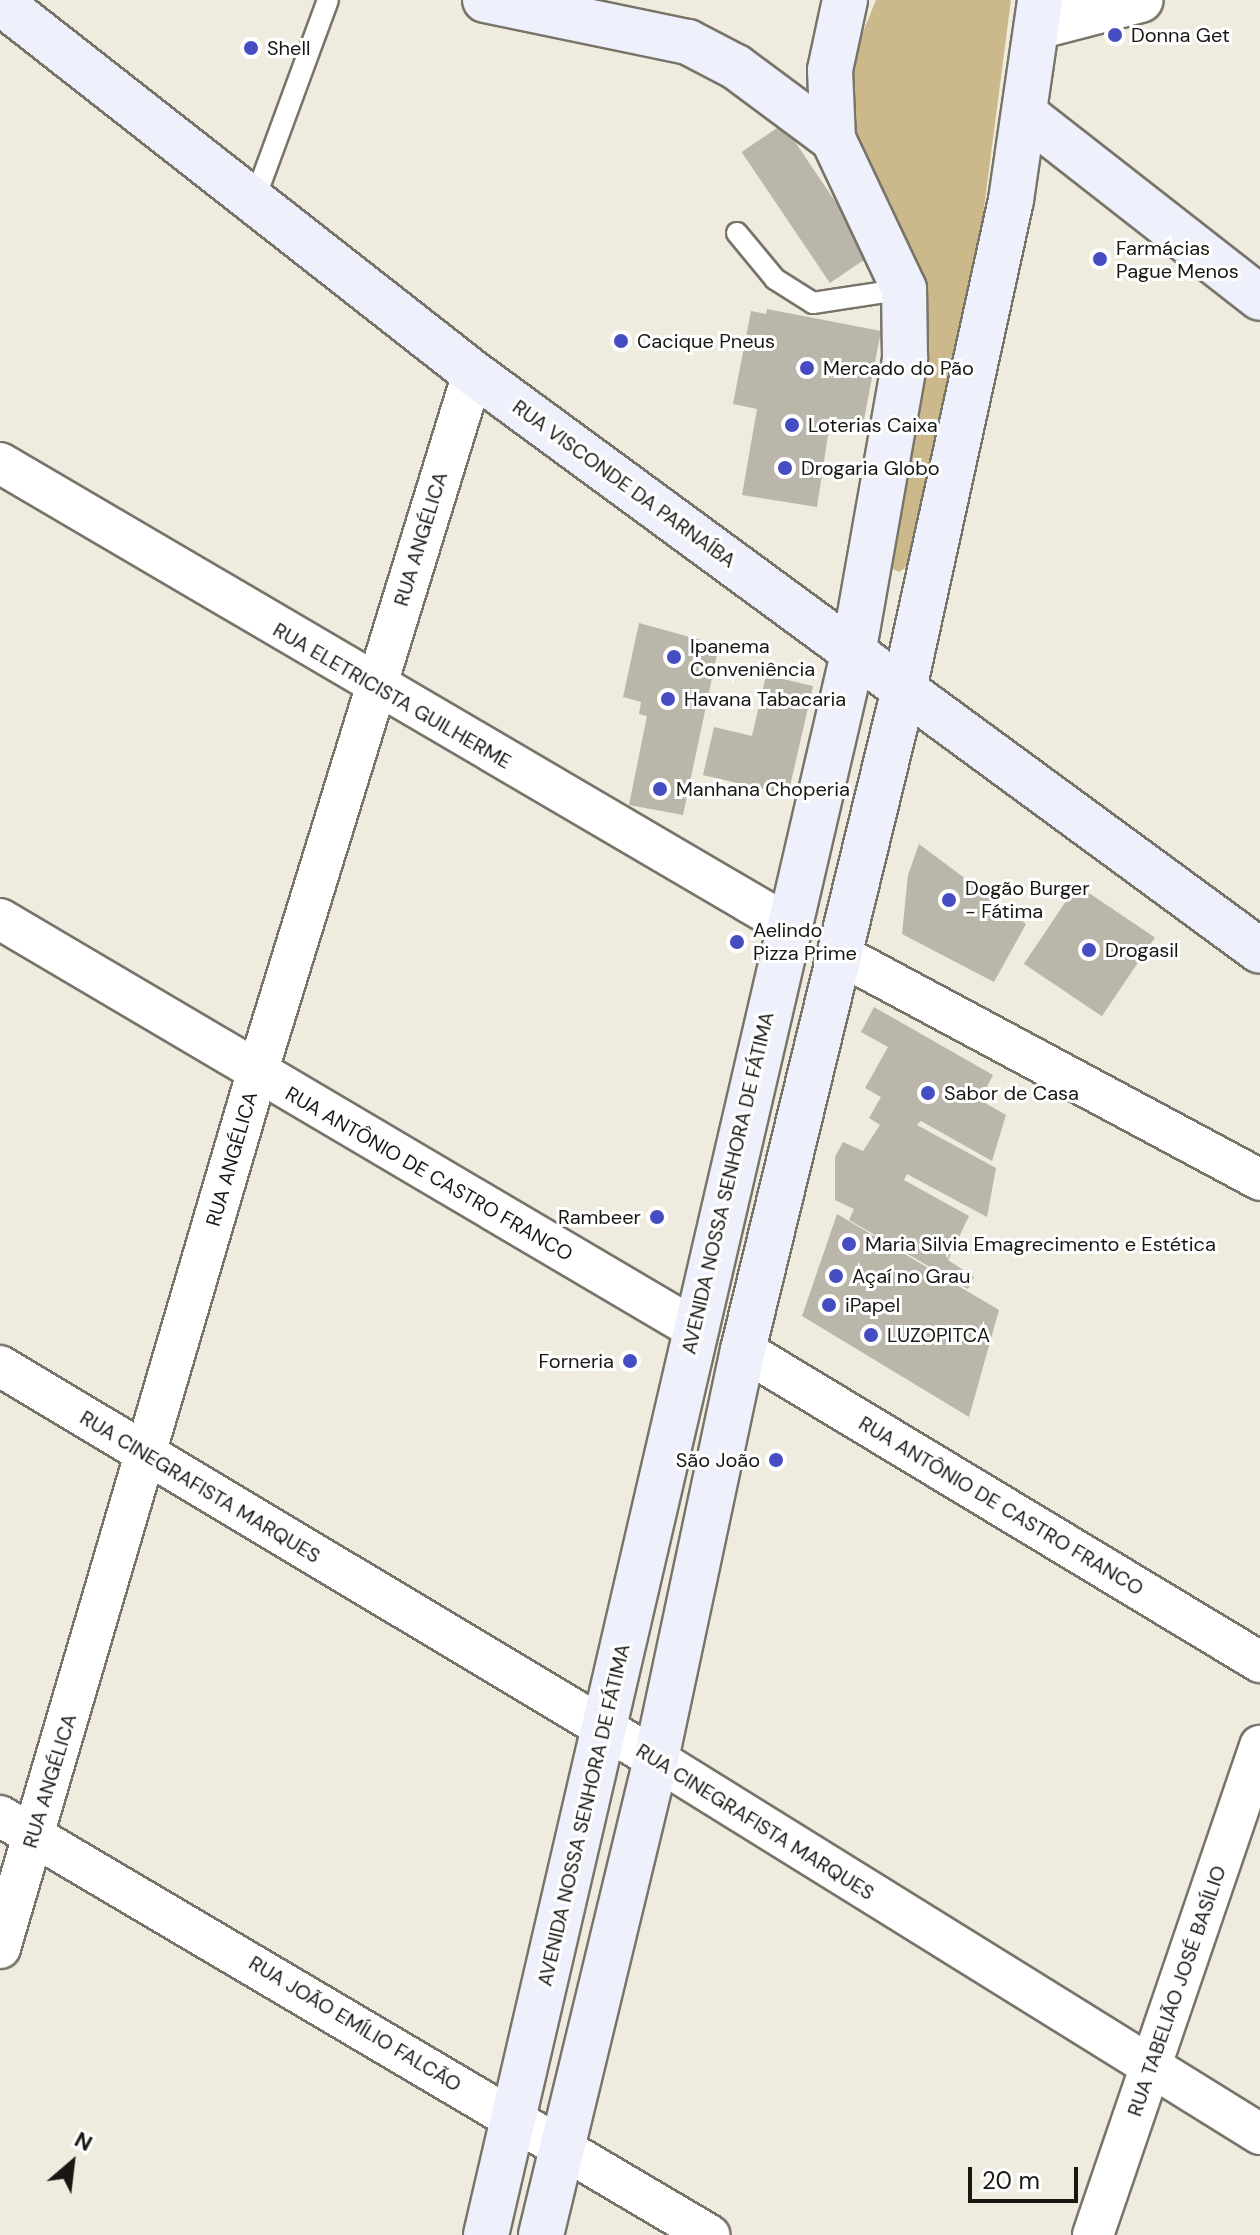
<!DOCTYPE html>
<meta charset="utf-8">
<style>
body{margin:0}
#map{position:relative;width:1260px;height:2235px;overflow:hidden;background:#f0ebdf;font-family:"DM Sans",sans-serif}
div>[style]{position:absolute}
[style*='--x']{left:calc(var(--x)*1px);top:calc(var(--y)*1px);width:calc(var(--w)*1px);rotate:calc(var(--a)*1deg)}
.green>*{inset:0;background:#ccb98b}
.building>*{inset:0;background:#bab6aa;transform-origin:0 0}
.roads{filter:drop-shadow(2px 0 #79746a) drop-shadow(-2px 0 #79746a) drop-shadow(0 2px #79746a) drop-shadow(0 -2px #79746a)}
.service>*{height:20px;margin:-10px;padding:0 10px;transform-origin:10px;border-radius:10px;background:#fff}
.minor>*{height:40px;margin:-20px;padding:0 20px;transform-origin:20px;border-radius:20px;background:#fff}
.tertiary>*{height:44px;margin:-22px;padding:0 22px;transform-origin:22px;border-radius:22px;background:#fff}
.secondary>*{height:44px;margin:-22px;padding:0 22px;transform-origin:22px;border-radius:22px;background:#eef1fc}
.dots>*{width:22px;height:22px;translate:-50% -50%;box-sizing:border-box;border:4px solid #fff;border-radius:50%}
span{translate:-50% -50%;white-space:nowrap;text-align:center;line-height:1.15;-webkit-text-stroke:6px #fff;paint-order:stroke}
.poi-label{font-size:20px;color:#181712}
.left{translate:0 -50%;text-align:left}
.right{translate:-100% -50%;text-align:right}
.street-label{font-size:20px;color:#181712}
.north{position:absolute;left:32px;top:2123px;width:80px;height:80px;-webkit-text-stroke:6px #fff;paint-order:stroke;rotate:28deg;font-size:22px;font-weight:700;line-height:32px;text-align:center;color:#181712}
.north::after{content:'';display:block;margin:auto;width:28px;height:36px;background:#181712;clip-path:polygon(50% 0,100% 100%,50% 72%,0 100%)}
.scale{position:absolute;left:968px;top:2167px;width:110px;height:36px;box-sizing:border-box;border:4px solid #181712;border-top:0;padding-left:10px;font-size:24px;line-height:28px;white-space:nowrap;color:#181712;-webkit-text-stroke:6px #fff;paint-order:stroke}
</style>
<div id="map">
<div class="green">
<i style="clip-path:polygon(876px 0,1011px 0,978px 254px,912px 563px,899px 572px,886px 565px,913px 266px,891px 203px,855px 146px,850px 94px,858px 44px)"></i>
</div>
<div class="building">
<i style="left:783px;top:124px;width:158px;height:50px;rotate:56deg"></i>
<i style="clip-path:polygon(767px 309px,881px 331px,862px 430px,830px 422px,817px 507px,742px 495px,757px 409px,733px 404px,751px 311px,766px 314px)"></i>
<i style="clip-path:polygon(639px 623px,719px 645px,683px 815px,629px 805px,647px 716px,639px 714px,641px 702px,623px 697px)"></i>
<i style="clip-path:polygon(766px 675px,813px 686px,788px 795px,703px 775px,714px 727px,752px 736px)"></i>
<i style="clip-path:polygon(919px 844px,1026px 924px,994px 982px,902px 934px,908px 875px)"></i>
<i style="left:1077px;top:885px;width:94px;height:95px;rotate:34deg"></i>
<i style="clip-path:polygon(874px 1007px,993px 1075px,980px 1100px,1006px 1115px,992px 1161px,921px 1121px,917px 1125px,996px 1168px,987px 1217px,907px 1174px,904px 1180px,969px 1216px,948px 1260px,974px 1277px,968px 1289px,849px 1220px,854px 1209px,835px 1200px,835px 1157px,843px 1142px,863px 1151px,880px 1125px,869px 1118px,881px 1097px,865px 1088px,888px 1047px,861px 1032px)"></i>
<i style="clip-path:polygon(837px 1214px,999px 1310px,969px 1417px,802px 1316px)"></i>
</div>
<div class="roads">
<div class="service">
<i style="--x:254;--y:201;--w:214;--a:-69.8"></i>
<i style="--x:737;--y:233;--w:60;--a:50.4"></i>
<i style="--x:775;--y:279;--w:45;--a:32.3"></i>
<i style="--x:813;--y:303;--w:92;--a:-8.7"></i>
</div>
<div class="minor">
<i style="--x:0;--y:463;--w:911;--a:30.39"></i>
<i style="--x:0;--y:919;--w:807;--a:30.54"></i>
<i style="--x:839;--y:954;--w:478;--a:28.2"></i>
<i style="--x:743;--y:1350;--w:604;--a:31.11"></i>
<i style="--x:0;--y:1366;--w:765;--a:30.93"></i>
<i style="--x:656;--y:1759;--w:711;--a:31.83"></i>
<i style="--x:0;--y:1816;--w:824;--a:30.58"></i>
<i style="--x:0;--y:1948;--w:912;--a:-73.63"></i>
<i style="--x:257;--y:1073;--w:733;--a:-72.85"></i>
<i style="--x:1093;--y:2235;--w:517;--a:-71.14"></i>
</div>
<div class="tertiary">
<i style="--x:1037;--y:27;--w:107;--a:-14.6"></i>
</div>
<div class="secondary">
<i style="--x:485;--y:0;--w:207;--a:11.7"></i>
<i style="--x:688;--y:42;--w:54;--a:27.5"></i>
<i style="--x:736;--y:67;--w:121;--a:36.6"></i>
<i style="--x:0;--y:2;--w:601;--a:38.11"></i>
<i style="--x:473;--y:373;--w:976;--a:36.29"></i>
<i style="--x:1026;--y:115;--w:297;--a:38"></i>
<i style="--x:486;--y:2235;--w:1623;--a:-76.93"></i>
<i style="--x:853;--y:654;--w:301;--a:-80"></i>
<i style="--x:905;--y:358;--w:69;--a:-90.8"></i>
<i style="--x:904;--y:289;--w:166;--a:-115.3"></i>
<i style="--x:833;--y:139;--w:69;--a:-92.5"></i>
<i style="--x:830;--y:70;--w:72;--a:-77.9"></i>
<i style="--x:541;--y:2235;--w:490;--a:-76.4"></i>
<i style="--x:656;--y:1759;--w:418;--a:-78"></i>
<i style="--x:743;--y:1350;--w:680;--a:-76.31"></i>
<i style="--x:904;--y:689;--w:501;--a:-77.66"></i>
<i style="--x:1011;--y:200;--w:202;--a:-81.7"></i>
</div>
</div>
<div class="dots">
<i style="left:1115px;top:35px;background:#464cc1"></i>
<i style="left:251px;top:48px;background:#464cc1"></i>
<i style="left:1100px;top:259px;background:#464cc1"></i>
<i style="left:621px;top:341px;background:#464cc1"></i>
<i style="left:807px;top:368px;background:#464cc1"></i>
<i style="left:792px;top:425px;background:#464cc1"></i>
<i style="left:785px;top:468px;background:#464cc1"></i>
<i style="left:674px;top:657px;background:#464cc1"></i>
<i style="left:668px;top:699px;background:#464cc1"></i>
<i style="left:660px;top:789px;background:#464cc1"></i>
<i style="left:949px;top:900px;background:#464cc1"></i>
<i style="left:737px;top:942px;background:#464cc1"></i>
<i style="left:1089px;top:950px;background:#464cc1"></i>
<i style="left:928px;top:1093px;background:#464cc1"></i>
<i style="left:657px;top:1217px;background:#464cc1"></i>
<i style="left:849px;top:1244px;background:#464cc1"></i>
<i style="left:836px;top:1276px;background:#464cc1"></i>
<i style="left:829px;top:1305px;background:#464cc1"></i>
<i style="left:871px;top:1335px;background:#464cc1"></i>
<i style="left:630px;top:1361px;background:#464cc1"></i>
<i style="left:776px;top:1460px;background:#464cc1"></i>
</div>
<div class="poi-label">
<span class="left" style="left:1131px;top:35px">Donna Get</span>
<span class="left" style="left:267px;top:48px">Shell</span>
<span class="left" style="left:1116px;top:260px">Farmácias<br>Pague Menos</span>
<span class="left" style="left:637px;top:341px">Cacique Pneus</span>
<span class="left" style="left:823px;top:368px">Mercado do Pão</span>
<span class="left" style="left:808px;top:425px">Loterias Caixa</span>
<span class="left" style="left:801px;top:468px">Drogaria Globo</span>
<span class="left" style="left:690px;top:658px">Ipanema<br>Conveniência</span>
<span class="left" style="left:684px;top:699px">Havana Tabacaria</span>
<span class="left" style="left:676px;top:789px">Manhana Choperia</span>
<span class="left" style="left:965px;top:900px">Dogão Burger<br>- Fátima</span>
<span class="left" style="left:753px;top:942px">Aelindo<br>Pizza Prime</span>
<span class="left" style="left:1105px;top:950px">Drogasil</span>
<span class="left" style="left:944px;top:1093px">Sabor de Casa</span>
<span class="right" style="left:641px;top:1217px">Rambeer</span>
<span class="left" style="left:865px;top:1244px">Maria Silvia Emagrecimento e Estética</span>
<span class="left" style="left:852px;top:1276px">Açaí no Grau</span>
<span class="left" style="left:845px;top:1305px">iPapel</span>
<span class="left" style="left:887px;top:1335px">LUZOPITCA</span>
<span class="right" style="left:614px;top:1361px">Forneria</span>
<span class="right" style="left:760px;top:1460px">São João</span>
</div>
<div class="street-label">
<span style="left:624px;top:484px;rotate:36deg">RUA VISCONDE DA PARNAÍBA</span>
<span style="left:421px;top:539px;rotate:-73deg">RUA ANGÉLICA</span>
<span style="left:392px;top:696px;rotate:30deg">RUA ELETRICISTA GUILHERME</span>
<span style="left:232px;top:1159px;rotate:-74deg">RUA ANGÉLICA</span>
<span style="left:429px;top:1174px;rotate:30deg">RUA ANTÔNIO DE CASTRO FRANCO</span>
<span style="left:728px;top:1183px;rotate:-77deg">AVENIDA NOSSA SENHORA DE FÁTIMA</span>
<span style="left:200px;top:1487px;rotate:31deg">RUA CINEGRAFISTA MARQUES</span>
<span style="left:1001px;top:1506px;rotate:31deg">RUA ANTÔNIO DE CASTRO FRANCO</span>
<span style="left:50px;top:1781px;rotate:-73deg">RUA ANGÉLICA</span>
<span style="left:584px;top:1815px;rotate:-77deg">AVENIDA NOSSA SENHORA DE FÁTIMA</span>
<span style="left:755px;top:1822px;rotate:32deg">RUA CINEGRAFISTA MARQUES</span>
<span style="left:1177px;top:1991px;rotate:-71deg">RUA TABELIÃO JOSÉ BASÍLIO</span>
<span style="left:355px;top:2024px;rotate:31deg">RUA JOÃO EMÍLIO FALCÃO</span>
</div>
<div class="north">N</div>
<div class="scale">20 m</div>
</div>
